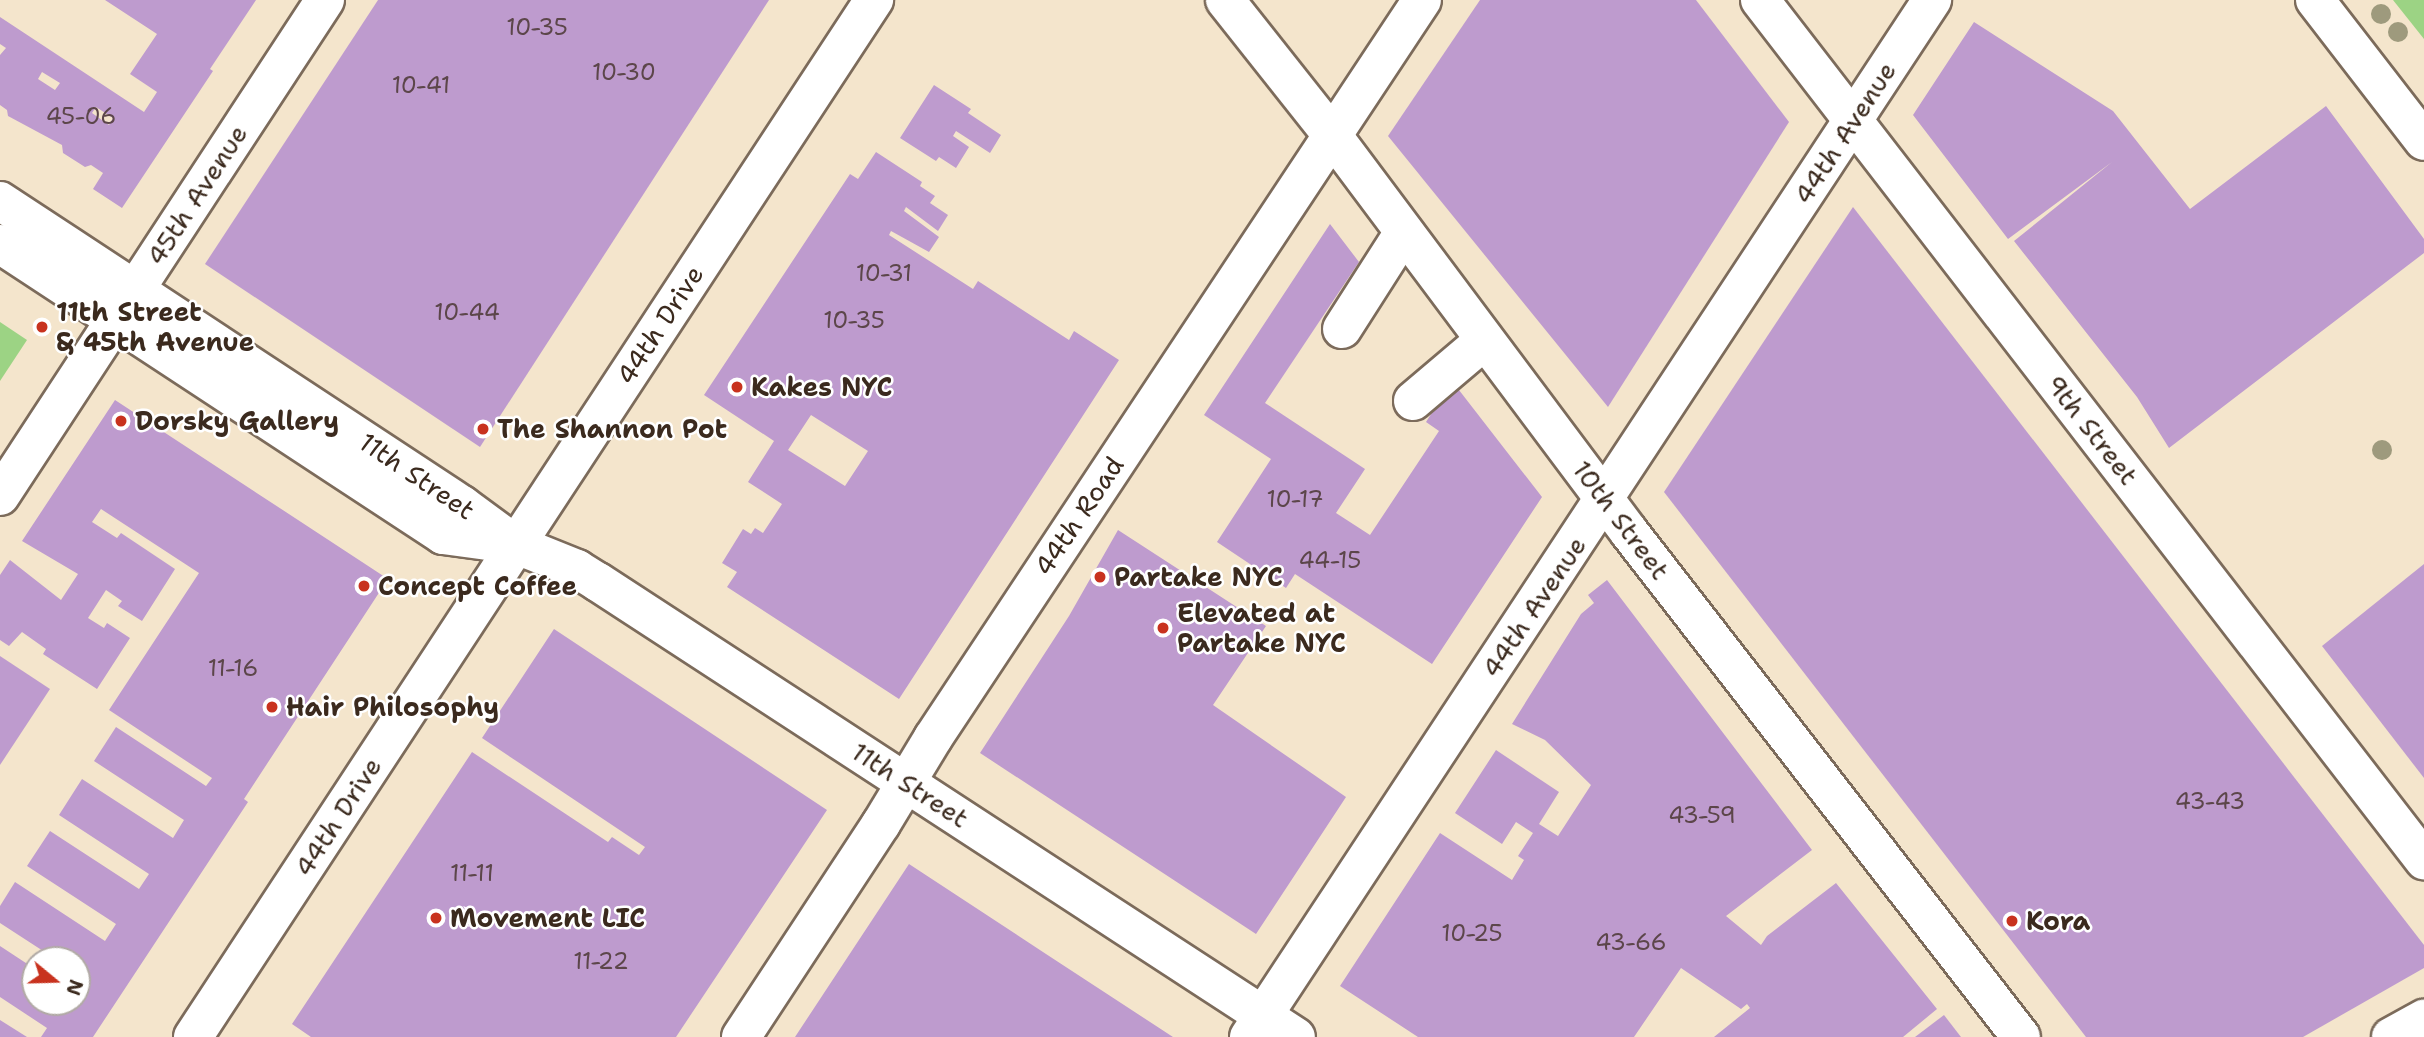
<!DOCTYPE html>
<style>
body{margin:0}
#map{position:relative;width:2424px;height:1037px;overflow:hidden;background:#f4e5cc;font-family:"Shantell Sans",sans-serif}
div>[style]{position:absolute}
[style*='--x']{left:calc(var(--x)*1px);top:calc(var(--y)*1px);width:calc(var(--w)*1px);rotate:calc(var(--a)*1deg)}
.green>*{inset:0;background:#9cd384}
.building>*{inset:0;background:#be9bce}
.roads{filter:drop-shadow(2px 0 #7c6b5b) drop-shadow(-2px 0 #7c6b5b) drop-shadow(0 2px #7c6b5b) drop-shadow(0 -2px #7c6b5b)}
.minor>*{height:38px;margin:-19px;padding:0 19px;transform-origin:19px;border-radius:19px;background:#fff}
.major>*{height:38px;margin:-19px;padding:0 19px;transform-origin:19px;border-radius:19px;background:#fff}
.trees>*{width:20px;height:20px;margin:-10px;border-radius:50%;background:#9e9a7d}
.dots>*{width:19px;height:19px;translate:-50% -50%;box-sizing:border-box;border:4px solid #fff;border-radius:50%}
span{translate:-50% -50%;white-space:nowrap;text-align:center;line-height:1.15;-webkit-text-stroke:5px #fff;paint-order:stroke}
.number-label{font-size:23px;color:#5c464a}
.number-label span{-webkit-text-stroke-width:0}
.street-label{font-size:26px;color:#3b2a1e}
.poi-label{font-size:26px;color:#3b2a1e;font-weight:700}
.left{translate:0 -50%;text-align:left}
.north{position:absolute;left:21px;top:946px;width:70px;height:70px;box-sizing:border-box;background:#fff;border:2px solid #b1aaa5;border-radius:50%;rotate:109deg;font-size:19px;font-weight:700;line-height:28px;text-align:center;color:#3b2a1e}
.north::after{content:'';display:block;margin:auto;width:24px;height:32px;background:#c8321e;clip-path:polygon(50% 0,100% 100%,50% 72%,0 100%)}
</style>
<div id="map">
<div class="green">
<i style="clip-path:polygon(2393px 0,2424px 0,2424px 39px)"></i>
<i style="clip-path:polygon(0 322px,27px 340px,0 381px)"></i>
</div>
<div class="building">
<i style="clip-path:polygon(evenodd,105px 0,256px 0,210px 69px,213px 71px,122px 208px,93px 189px,103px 173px,91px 165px,85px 167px,63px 153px,62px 145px,8px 116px,7px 110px,0 105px,0 55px,6px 48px,0 44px,0 17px,144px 112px,157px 92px,130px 74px,157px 34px,105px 0,42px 72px,60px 83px,55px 90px,38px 79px,42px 72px,105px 0,96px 107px,113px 118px,109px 125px,92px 113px,96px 107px)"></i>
<i style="clip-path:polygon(378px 0,769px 0,480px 447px,205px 264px)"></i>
<i style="clip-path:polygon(1480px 0,1696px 0,1789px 122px,1608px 407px,1388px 136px)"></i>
<i style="clip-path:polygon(1974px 22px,2113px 111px,2190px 209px,2326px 106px,2424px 239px,2424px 253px,2169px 448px,2137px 397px,2014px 241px,2112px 162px,2008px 239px,1913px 115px)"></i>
<i style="clip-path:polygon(934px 85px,971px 109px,968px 113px,1001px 135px,990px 153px,956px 131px,953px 136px,969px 147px,956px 168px,939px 157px,936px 161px,900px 138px)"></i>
<i style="clip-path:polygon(evenodd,876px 152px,922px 182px,920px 186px,935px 196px,930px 203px,948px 215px,938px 231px,906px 207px,904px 211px,939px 237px,929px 252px,891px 231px,889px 235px,973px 289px,978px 281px,1069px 340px,1074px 331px,1119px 360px,899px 699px,727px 587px,737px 572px,722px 563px,743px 529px,751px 534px,755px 528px,763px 533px,782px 504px,748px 482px,774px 441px,704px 395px,850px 174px,858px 179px,876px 152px,811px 415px,868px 451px,845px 486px,788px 450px,811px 415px)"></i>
<i style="clip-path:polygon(1853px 207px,2424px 945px,2424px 968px,2303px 1037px,2086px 1037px,1664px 492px)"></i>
<i style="clip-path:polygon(1330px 224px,1359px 262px,1265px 403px,1365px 469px,1336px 513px,1370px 535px,1439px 431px,1426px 422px,1452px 381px,1542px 497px,1432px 664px,1295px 574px,1286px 588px,1217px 542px,1271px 459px,1204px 415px)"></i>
<i style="clip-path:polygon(115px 400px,388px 579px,244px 799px,248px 802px,93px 1037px,41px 1037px,47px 1028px,0 997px,0 946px,35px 969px,35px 1002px,77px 1002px,77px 982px,81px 976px,77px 973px,77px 960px,57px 960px,0 923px,0 906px,15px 882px,105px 941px,116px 924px,27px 866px,50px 831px,139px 889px,149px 874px,59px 815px,82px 779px,173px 838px,184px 820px,94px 761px,116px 727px,206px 786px,212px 778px,109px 710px,199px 573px,101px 509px,92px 522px,117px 538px,121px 533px,175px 569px,142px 621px,118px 606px,122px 601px,106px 590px,88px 618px,104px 628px,107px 623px,130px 638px,97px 689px,43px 654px,46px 649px,22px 632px,9px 646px,0 640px,0 575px,10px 560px,61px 600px,78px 574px,22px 541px)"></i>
<i style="clip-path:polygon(1118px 530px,1266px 626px,1213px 705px,1346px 797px,1256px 934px,980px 753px,1069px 616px)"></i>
<i style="clip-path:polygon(2424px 564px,2424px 778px,2322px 646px)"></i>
<i style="clip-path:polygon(1607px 580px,1812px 850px,1726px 916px,1761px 945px,1767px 936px,1836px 883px,1937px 1009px,1903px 1037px,1714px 1037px,1750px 1008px,1747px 1004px,1741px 1009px,1681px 968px,1634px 1037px,1418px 1037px,1340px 986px,1440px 833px,1512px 880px,1524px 860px,1518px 856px,1533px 833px,1516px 822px,1502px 844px,1455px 813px,1496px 750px,1559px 792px,1539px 824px,1558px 836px,1591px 785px,1545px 740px,1512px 724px,1581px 614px,1594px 603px,1588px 595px)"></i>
<i style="clip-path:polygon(554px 629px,827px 810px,676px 1037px,311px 1037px,292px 1024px,472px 752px,608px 842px,612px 837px,639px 855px,645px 847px,482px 738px)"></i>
<i style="clip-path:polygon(0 656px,50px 689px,0 765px)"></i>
<i style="clip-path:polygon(909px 864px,1046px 954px,1173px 1037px,795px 1037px)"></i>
<i style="clip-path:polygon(1944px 1015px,1961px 1037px,1915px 1037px)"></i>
<i style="clip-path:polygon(0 1020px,27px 1037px,0 1037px)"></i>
</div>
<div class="roads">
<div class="minor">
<i style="--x:1225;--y:0;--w:172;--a:51.6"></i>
<i style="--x:1332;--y:135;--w:496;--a:53.2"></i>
<i style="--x:1629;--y:532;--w:639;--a:52.18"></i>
<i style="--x:1760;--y:0;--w:1087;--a:52.33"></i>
<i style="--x:1342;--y:329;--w:115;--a:-57.4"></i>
<i style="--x:1413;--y:401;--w:94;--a:-40.3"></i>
<i style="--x:0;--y:496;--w:593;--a:-56.77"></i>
<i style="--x:193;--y:1037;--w:1241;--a:-56.71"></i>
<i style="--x:741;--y:1037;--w:255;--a:-56.7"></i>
<i style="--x:881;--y:824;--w:100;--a:-58.8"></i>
<i style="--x:933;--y:738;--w:885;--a:-56.47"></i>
<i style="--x:1249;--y:1037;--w:1242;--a:-56.63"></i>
<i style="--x:2391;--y:1037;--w:38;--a:-29"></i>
</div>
<div class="major">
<i style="--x:2315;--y:0;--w:178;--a:52.3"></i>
<i style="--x:0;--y:201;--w:553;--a:33.35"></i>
<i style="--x:462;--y:505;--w:62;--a:36.5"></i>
<i style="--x:0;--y:244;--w:530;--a:33.3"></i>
<i style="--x:443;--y:535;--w:75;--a:7.7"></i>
<i style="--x:517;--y:545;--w:65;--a:21.8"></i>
<i style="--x:577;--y:569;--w:25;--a:32"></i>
<i style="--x:598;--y:582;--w:833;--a:33.1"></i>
</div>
</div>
<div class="trees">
<i style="left:2381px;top:14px"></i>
<i style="left:2398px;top:32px"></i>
<i style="left:2382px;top:450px"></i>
</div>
<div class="dots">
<i style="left:42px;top:327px;background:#c8321e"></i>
<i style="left:737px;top:387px;background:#c8321e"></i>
<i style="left:121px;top:421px;background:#c8321e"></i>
<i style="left:483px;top:429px;background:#c8321e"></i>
<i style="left:1100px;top:577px;background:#c8321e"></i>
<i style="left:364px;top:586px;background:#c8321e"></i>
<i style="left:1163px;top:628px;background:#c8321e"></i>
<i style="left:272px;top:707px;background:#c8321e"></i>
<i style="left:436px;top:918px;background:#c8321e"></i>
<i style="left:2012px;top:921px;background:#c8321e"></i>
</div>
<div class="number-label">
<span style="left:537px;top:27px">10-35</span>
<span style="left:624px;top:72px">10-30</span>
<span style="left:421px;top:85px">10-41</span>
<span style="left:81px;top:116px">45-06</span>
<span style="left:884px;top:273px">10-31</span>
<span style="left:467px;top:312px">10-44</span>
<span style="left:854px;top:320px">10-35</span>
<span style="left:1295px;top:499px">10-17</span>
<span style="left:1330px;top:560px">44-15</span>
<span style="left:233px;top:668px">11-16</span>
<span style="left:2210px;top:801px">43-43</span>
<span style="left:1702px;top:815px">43-59</span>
<span style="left:472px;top:873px">11-11</span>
<span style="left:1472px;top:933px">10-25</span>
<span style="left:1631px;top:942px">43-66</span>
<span style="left:601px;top:961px">11-22</span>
</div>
<div class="street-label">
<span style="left:1845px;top:133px;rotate:-57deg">44th Avenue</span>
<span style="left:197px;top:195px;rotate:-57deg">45th Avenue</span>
<span style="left:660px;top:325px;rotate:-57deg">44th Drive</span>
<span style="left:2092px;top:430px;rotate:52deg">9th Street</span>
<span style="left:417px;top:476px;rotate:34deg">11th Street</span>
<span style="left:1079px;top:516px;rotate:-56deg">44th Road</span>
<span style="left:1621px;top:520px;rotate:53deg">10th Street</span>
<span style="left:1534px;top:607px;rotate:-56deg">44th Avenue</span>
<span style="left:910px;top:785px;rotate:33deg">11th Street</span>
<span style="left:338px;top:817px;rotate:-57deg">44th Drive</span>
</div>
<div class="poi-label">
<span class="left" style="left:56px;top:327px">11th Street<br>&amp; 45th Avenue</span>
<span class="left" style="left:751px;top:387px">Kakes NYC</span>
<span class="left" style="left:135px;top:421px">Dorsky Gallery</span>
<span class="left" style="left:497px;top:429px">The Shannon Pot</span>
<span class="left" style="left:1114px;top:577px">Partake NYC</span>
<span class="left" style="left:378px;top:586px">Concept Coffee</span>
<span class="left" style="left:1177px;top:628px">Elevated at<br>Partake NYC</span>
<span class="left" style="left:286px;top:707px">Hair Philosophy</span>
<span class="left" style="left:450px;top:918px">Movement LIC</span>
<span class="left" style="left:2026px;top:921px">Kora</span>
</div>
<div class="north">N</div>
</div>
